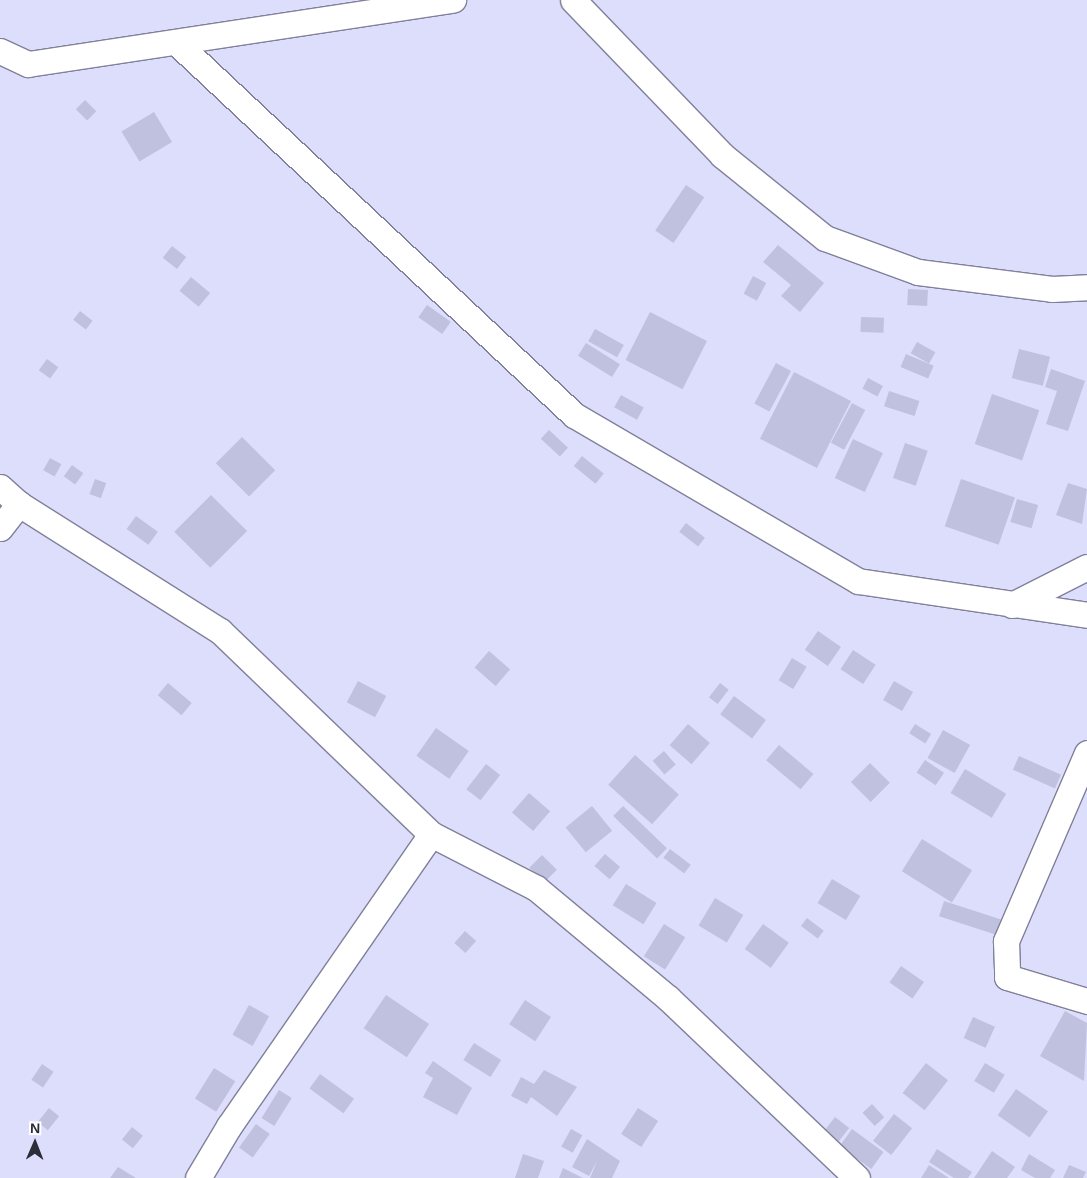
<!DOCTYPE html>
<style>
body{margin:0}
#map{position:relative;width:1087px;height:1178px;overflow:hidden;background:#dddefc;font-family:Arial,sans-serif}
div>[style]{position:absolute}
[style*='--x']{left:calc(var(--x)*1px);top:calc(var(--y)*1px);width:calc(var(--w)*1px);rotate:calc(var(--a)*1deg)}
.building>*{inset:0;background:#c0c1de;transform-origin:0 0}
.roads{filter:drop-shadow(1px 0 #80809b) drop-shadow(-1px 0 #80809b) drop-shadow(0 1px #80809b) drop-shadow(0 -1px #80809b)}
.street>*{height:25px;margin:-12.5px;padding:0 12.5px;transform-origin:12.5px;border-radius:12.5px;background:#fff}
span{translate:-50% -50%;white-space:nowrap;text-align:center;line-height:1.15;-webkit-text-stroke:4px #fff;paint-order:stroke}
.north{position:absolute;left:10px;top:1118px;width:50px;height:50px;-webkit-text-stroke:4px #fff;paint-order:stroke;rotate:1deg;font-size:14px;font-weight:700;line-height:20px;text-align:center;color:#2d2d38}
.north::after{content:'';display:block;margin:auto;width:18px;height:22px;background:#2d2d38;clip-path:polygon(50% 0,100% 100%,50% 72%,0 100%)}
</style>
<div id="map">
<div class="building">
<i style="left:85px;top:100px;width:16px;height:13px;rotate:45deg"></i>
<i style="left:154px;top:112px;width:35px;height:38px;rotate:59deg"></i>
<i style="left:686px;top:185px;width:22px;height:55px;rotate:34deg"></i>
<i style="clip-path:polygon(778px 245px,824px 283px,800px 312px,781px 296px,791px 285px,763px 262px)"></i>
<i style="left:172px;top:246px;width:18px;height:15px;rotate:38deg"></i>
<i style="left:753px;top:276px;width:15px;height:20px;rotate:28deg"></i>
<i style="left:191px;top:277px;width:25px;height:18px;rotate:40deg"></i>
<i style="left:908px;top:289px;width:20px;height:16px;rotate:3deg"></i>
<i style="left:427px;top:305px;width:29px;height:15px;rotate:35deg"></i>
<i style="left:80px;top:311px;width:16px;height:11px;rotate:38deg"></i>
<i style="left:650px;top:312px;width:64px;height:54px;rotate:27deg"></i>
<i style="left:861px;top:317px;width:23px;height:15px;rotate:2deg"></i>
<i style="left:595px;top:329px;width:33px;height:14px;rotate:29deg"></i>
<i style="left:917px;top:342px;width:21px;height:13px;rotate:29deg"></i>
<i style="left:586px;top:343px;width:40px;height:15px;rotate:32deg"></i>
<i style="left:1019px;top:349px;width:32px;height:30px;rotate:14deg"></i>
<i style="left:906px;top:354px;width:30px;height:14px;rotate:23deg"></i>
<i style="left:47px;top:359px;width:14px;height:14px;rotate:36deg"></i>
<i style="left:776px;top:363px;width:17px;height:46px;rotate:28deg"></i>
<i style="clip-path:polygon(1051px 369px,1085px 381px,1068px 431px,1046px 424px,1057px 391px,1045px 387px)"></i>
<i style="left:794px;top:372px;width:64px;height:75px;rotate:27deg"></i>
<i style="left:868px;top:378px;width:17px;height:12px;rotate:28deg"></i>
<i style="left:889px;top:391px;width:32px;height:16px;rotate:18deg"></i>
<i style="left:992px;top:394px;width:50px;height:53px;rotate:19deg"></i>
<i style="left:621px;top:395px;width:26px;height:14px;rotate:29deg"></i>
<i style="left:852px;top:403px;width:15px;height:45px;rotate:28deg"></i>
<i style="left:549px;top:430px;width:26px;height:12px;rotate:43deg"></i>
<i style="left:242px;top:437px;width:47px;height:37px;rotate:45deg"></i>
<i style="left:853px;top:439px;width:33px;height:43px;rotate:25deg"></i>
<i style="left:905px;top:443px;width:24px;height:37px;rotate:19deg"></i>
<i style="left:582px;top:456px;width:28px;height:13px;rotate:39deg"></i>
<i style="left:50px;top:458px;width:13px;height:14px;rotate:29deg"></i>
<i style="left:72px;top:465px;width:14px;height:14px;rotate:36deg"></i>
<i style="left:95px;top:479px;width:12px;height:16px;rotate:20deg"></i>
<i style="left:961px;top:479px;width:57px;height:50px;rotate:19deg"></i>
<i style="clip-path:polygon(1068px 483px,1087px 489px,1082px 524px,1056px 515px)"></i>
<i style="left:211px;top:495px;width:51px;height:52px;rotate:45deg"></i>
<i style="left:1017px;top:499px;width:22px;height:24px;rotate:16deg"></i>
<i style="left:136px;top:516px;width:27px;height:16px;rotate:36deg"></i>
<i style="left:686px;top:523px;width:24px;height:11px;rotate:38deg"></i>
<i style="left:818px;top:631px;width:28px;height:23px;rotate:35deg"></i>
<i style="left:853px;top:650px;width:27px;height:23px;rotate:33deg"></i>
<i style="left:489px;top:651px;width:28px;height:22px;rotate:41deg"></i>
<i style="left:792px;top:658px;width:17px;height:26px;rotate:31deg"></i>
<i style="left:358px;top:681px;width:32px;height:24px;rotate:28deg"></i>
<i style="left:894px;top:681px;width:22px;height:22px;rotate:30deg"></i>
<i style="left:168px;top:683px;width:31px;height:16px;rotate:40deg"></i>
<i style="left:720px;top:683px;width:11px;height:18px;rotate:38deg"></i>
<i style="left:734px;top:696px;width:40px;height:23px;rotate:37deg"></i>
<i style="left:688px;top:724px;width:29px;height:28px;rotate:41deg"></i>
<i style="left:915px;top:724px;width:19px;height:11px;rotate:32deg"></i>
<i style="left:436px;top:728px;width:40px;height:34px;rotate:35deg"></i>
<i style="left:943px;top:730px;width:31px;height:32px;rotate:29deg"></i>
<i style="left:779px;top:745px;width:45px;height:20px;rotate:40deg"></i>
<i style="left:664px;top:751px;width:18px;height:15px;rotate:49deg"></i>
<i style="left:635px;top:755px;width:59px;height:40px;rotate:42deg"></i>
<i style="left:1019px;top:756px;width:46px;height:15px;rotate:24deg"></i>
<i style="left:925px;top:760px;width:23px;height:15px;rotate:34deg"></i>
<i style="left:870px;top:763px;width:28px;height:27px;rotate:45deg"></i>
<i style="left:486px;top:764px;width:18px;height:32px;rotate:38deg"></i>
<i style="left:965px;top:769px;width:48px;height:28px;rotate:31deg"></i>
<i style="left:529px;top:793px;width:28px;height:26px;rotate:41deg"></i>
<i style="left:592px;top:806px;width:32px;height:34px;rotate:51deg"></i>
<i style="left:623px;top:806px;width:61px;height:14px;rotate:44deg"></i>
<i style="left:922px;top:839px;width:59px;height:38px;rotate:32deg"></i>
<i style="left:670px;top:849px;width:26px;height:11px;rotate:37deg"></i>
<i style="left:605px;top:854px;width:20px;height:16px;rotate:41deg"></i>
<i style="left:542px;top:855px;width:21px;height:18px;rotate:45deg"></i>
<i style="left:832px;top:879px;width:33px;height:28px;rotate:31deg"></i>
<i style="left:626px;top:884px;width:36px;height:25px;rotate:32deg"></i>
<i style="left:715px;top:898px;width:33px;height:32px;rotate:31deg"></i>
<i style="left:944px;top:901px;width:60px;height:16px;rotate:18deg"></i>
<i style="left:807px;top:918px;width:21px;height:10px;rotate:37deg"></i>
<i style="left:664px;top:924px;width:25px;height:38px;rotate:32deg"></i>
<i style="left:763px;top:924px;width:32px;height:31px;rotate:36deg"></i>
<i style="left:465px;top:931px;width:15px;height:16px;rotate:42deg"></i>
<i style="left:901px;top:966px;width:28px;height:20px;rotate:35deg"></i>
<i style="left:386px;top:995px;width:52px;height:40px;rotate:34deg"></i>
<i style="left:525px;top:1000px;width:31px;height:29px;rotate:33deg"></i>
<i style="left:249px;top:1005px;width:23px;height:34px;rotate:29deg"></i>
<i style="clip-path:polygon(1065px 1011px,1087px 1023px,1084px 1081px,1040px 1056px)"></i>
<i style="left:973px;top:1017px;width:24px;height:23px;rotate:24deg"></i>
<i style="left:474px;top:1043px;width:32px;height:20px;rotate:32deg"></i>
<i style="clip-path:polygon(433px 1061px,472px 1088px,457px 1115px,423px 1097px,433px 1078px,425px 1073px)"></i>
<i style="left:926px;top:1063px;width:28px;height:38px;rotate:38deg"></i>
<i style="left:985px;top:1063px;width:23px;height:21px;rotate:31deg"></i>
<i style="left:42px;top:1064px;width:14px;height:19px;rotate:34deg"></i>
<i style="left:214px;top:1068px;width:25px;height:36px;rotate:32deg"></i>
<i style="clip-path:polygon(544px 1070px,577px 1087px,557px 1116px,531px 1097px,527px 1104px,511px 1096px,521px 1077px,534px 1084px)"></i>
<i style="left:320px;top:1074px;width:42px;height:18px;rotate:36deg"></i>
<i style="left:1016px;top:1089px;width:39px;height:32px;rotate:35deg"></i>
<i style="left:279px;top:1090px;width:15px;height:33px;rotate:32deg"></i>
<i style="left:872px;top:1104px;width:18px;height:13px;rotate:47deg"></i>
<i style="left:49px;top:1108px;width:13px;height:18px;rotate:39deg"></i>
<i style="left:638px;top:1108px;width:24px;height:31px;rotate:33deg"></i>
<i style="left:894px;top:1114px;width:23px;height:34px;rotate:38deg"></i>
<i style="left:835px;top:1117px;width:18px;height:17px;rotate:38deg"></i>
<i style="left:256px;top:1124px;width:17px;height:29px;rotate:36deg"></i>
<i style="left:132px;top:1127px;width:14px;height:16px;rotate:39deg"></i>
<i style="left:571px;top:1129px;width:13px;height:20px;rotate:29deg"></i>
<i style="left:852px;top:1129px;width:39px;height:21px;rotate:36deg"></i>
<i style="clip-path:polygon(587px 1139px,620px 1161px,612px 1178px,590px 1178px,597px 1161px,589px 1176px,572px 1167px)"></i>
<i style="clip-path:polygon(937px 1149px,972px 1172px,968px 1178px,954px 1178px,929px 1162px)"></i>
<i style="clip-path:polygon(992px 1151px,1015px 1167px,1007px 1178px,974px 1178px)"></i>
<i style="clip-path:polygon(523px 1154px,544px 1161px,538px 1178px,515px 1178px)"></i>
<i style="clip-path:polygon(1029px 1154px,1055px 1170px,1050px 1178px,1035px 1178px,1021px 1170px)"></i>
<i style="clip-path:polygon(929px 1165px,949px 1178px,921px 1178px)"></i>
<i style="clip-path:polygon(1069px 1165px,1086px 1172px,1083px 1178px,1063px 1178px)"></i>
<i style="clip-path:polygon(118px 1167px,136px 1178px,110px 1178px)"></i>
<i style="clip-path:polygon(563px 1168px,583px 1178px,559px 1178px)"></i>
</div>
<div class="roads">
<div class="street">
<i style="--x:573;--y:0;--w:215;--a:46.1"></i>
<i style="--x:722;--y:155;--w:132;--a:38.9"></i>
<i style="--x:825;--y:238;--w:99;--a:20.1"></i>
<i style="--x:918;--y:272;--w:135;--a:7.2"></i>
<i style="--x:1052;--y:289;--w:35;--a:-3"></i>
<i style="--x:178;--y:44;--w:543;--a:43.13"></i>
<i style="--x:574;--y:415;--w:329;--a:30.3"></i>
<i style="--x:858;--y:581;--w:232;--a:8.4"></i>
<i style="--x:0;--y:51;--w:31;--a:25"></i>
<i style="--x:28;--y:64;--w:430;--a:-8.6"></i>
<i style="--x:0;--y:487;--w:25;--a:42"></i>
<i style="--x:19;--y:504;--w:238;--a:32.3"></i>
<i style="--x:220;--y:631;--w:293;--a:43.9"></i>
<i style="--x:431;--y:834;--w:118;--a:27.2"></i>
<i style="--x:536;--y:888;--w:172;--a:39.8"></i>
<i style="--x:668;--y:998;--w:261;--a:43.6"></i>
<i style="--x:0;--y:528;--w:31;--a:-52"></i>
<i style="--x:1012;--y:605;--w:84;--a:-26.9"></i>
<i style="--x:1087;--y:753;--w:205;--a:113.3"></i>
<i style="--x:1006;--y:941;--w:36;--a:88"></i>
<i style="--x:1007;--y:977;--w:84;--a:16.7"></i>
<i style="--x:198;--y:1178;--w:61;--a:-59.2"></i>
<i style="--x:229;--y:1126;--w:355;--a:-55.3"></i>
</div>
</div>
<div class="north">N</div>
</div>
